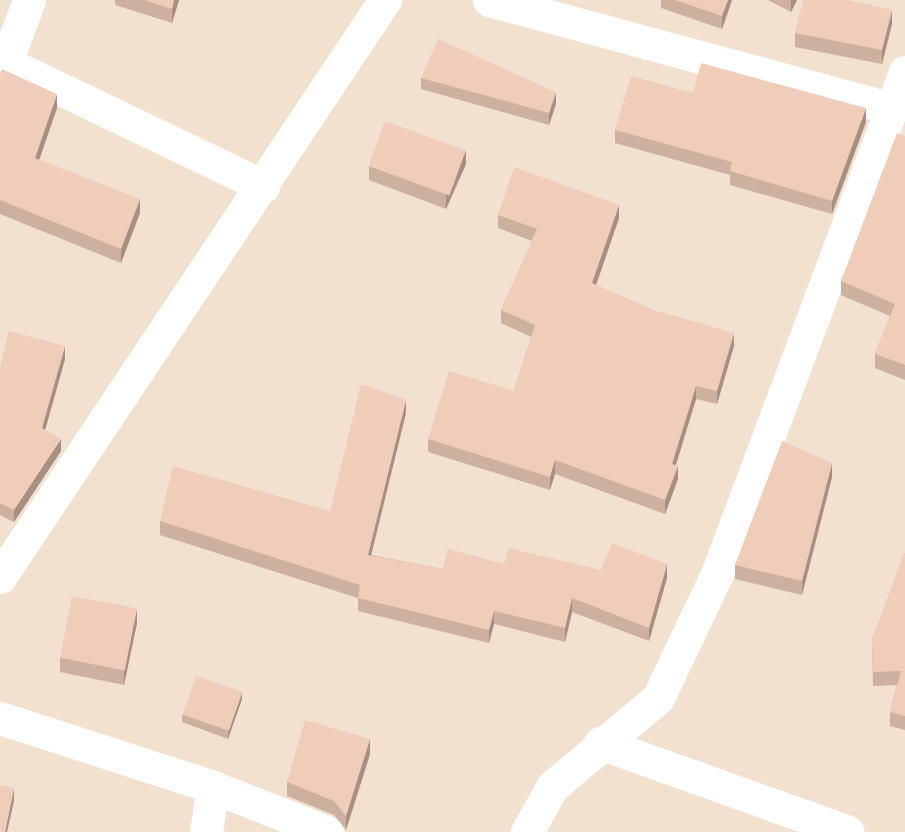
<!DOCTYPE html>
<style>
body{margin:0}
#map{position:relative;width:905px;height:832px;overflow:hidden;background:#fbefe0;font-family:Inter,sans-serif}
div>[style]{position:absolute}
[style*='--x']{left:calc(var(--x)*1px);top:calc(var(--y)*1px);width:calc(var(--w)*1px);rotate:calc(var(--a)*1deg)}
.residential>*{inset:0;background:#f2e1ce;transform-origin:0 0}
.street>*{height:33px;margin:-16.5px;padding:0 16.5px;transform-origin:16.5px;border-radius:16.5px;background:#fff}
.wall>*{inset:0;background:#ceb09e}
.shaded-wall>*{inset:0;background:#a79081}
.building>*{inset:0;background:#efcdb8;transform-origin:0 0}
span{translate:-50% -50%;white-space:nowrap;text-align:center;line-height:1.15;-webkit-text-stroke:5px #fef4e5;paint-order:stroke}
</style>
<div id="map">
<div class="residential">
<i style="left:0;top:0;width:905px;height:832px"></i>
</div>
<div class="street">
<i style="--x:489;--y:0;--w:417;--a:15.1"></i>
<i style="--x:0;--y:60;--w:292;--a:25.6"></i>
<i style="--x:6;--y:62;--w:66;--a:-69.6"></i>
<i style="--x:0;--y:577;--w:694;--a:-56.29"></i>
<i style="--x:0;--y:718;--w:224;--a:17.9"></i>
<i style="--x:213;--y:787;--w:123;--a:21.5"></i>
<i style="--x:600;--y:743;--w:263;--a:19.7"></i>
<i style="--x:206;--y:832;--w:46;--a:-81.2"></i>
<i style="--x:527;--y:832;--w:51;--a:-60.9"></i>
<i style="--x:552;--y:787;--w:138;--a:-40"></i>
<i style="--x:658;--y:698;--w:137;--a:-64.6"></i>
<i style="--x:717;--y:574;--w:536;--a:-69.47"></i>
</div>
<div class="wall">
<i style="clip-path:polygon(115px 0,179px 0,172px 23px,115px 5px)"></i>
<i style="clip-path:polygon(661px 0,732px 0,722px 29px,661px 8px)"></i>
<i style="clip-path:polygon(768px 0,797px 0,791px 12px)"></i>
<i style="clip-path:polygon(892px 24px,882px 64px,795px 47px,795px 33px)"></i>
<i style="clip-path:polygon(0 74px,57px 108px,39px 160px,140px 213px,121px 263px,0 214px)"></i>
<i style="clip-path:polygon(421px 78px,556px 104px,549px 125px,421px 89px)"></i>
<i style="clip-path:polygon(693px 93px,866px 122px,832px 214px,730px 185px,730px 175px,615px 143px,615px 130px)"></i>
<i style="clip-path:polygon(905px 136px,905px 380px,875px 368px,875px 354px,890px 316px,841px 295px,841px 281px)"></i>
<i style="clip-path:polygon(466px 164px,446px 209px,369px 180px,369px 166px)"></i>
<i style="clip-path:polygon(498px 215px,619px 218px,596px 285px,734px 346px,717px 404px,696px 399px,676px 465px,678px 479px,665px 514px,555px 474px,550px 490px,428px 452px,428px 439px,514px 391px,531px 337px,501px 323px,501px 310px,532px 241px,498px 228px)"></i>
<i style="clip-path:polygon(65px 359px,45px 430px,61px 451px,14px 522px,0 515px,0 368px)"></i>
<i style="clip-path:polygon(406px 413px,371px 555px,443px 569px,504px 564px,601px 570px,667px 578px,649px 641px,572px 612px,565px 642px,494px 624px,489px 643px,358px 611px,358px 598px,160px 535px,160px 521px,330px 511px)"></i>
<i style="clip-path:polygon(832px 477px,802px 595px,735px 579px,735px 565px)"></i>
<i style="clip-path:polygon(905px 553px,905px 730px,890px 726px,890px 712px,897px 685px,873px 686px,872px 640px)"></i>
<i style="clip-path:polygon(137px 623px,124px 685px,60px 672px,60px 658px)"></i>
<i style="clip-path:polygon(242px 699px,228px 739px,182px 722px,182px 715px)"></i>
<i style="clip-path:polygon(370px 754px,346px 830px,334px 815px,287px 796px,287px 782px)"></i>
</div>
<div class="shaded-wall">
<i style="clip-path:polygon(174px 0,179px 0,172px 23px,172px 9px)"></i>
<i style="clip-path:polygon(728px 0,732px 0,722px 29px,722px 16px)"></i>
<i style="clip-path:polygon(791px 0,797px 0,791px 12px)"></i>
<i style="clip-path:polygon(892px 10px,892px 24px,882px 64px,882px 50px)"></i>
<i style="clip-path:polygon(556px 92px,556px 104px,549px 125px,549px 113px)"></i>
<i style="clip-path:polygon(57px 94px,57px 108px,35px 172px,35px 158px)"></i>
<i style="clip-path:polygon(866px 108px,866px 122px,832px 214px,832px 201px)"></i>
<i style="clip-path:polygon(466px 150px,466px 164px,446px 209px,446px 195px)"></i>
<i style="clip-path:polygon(140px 199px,140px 213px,121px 263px,121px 249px)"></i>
<i style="clip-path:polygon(619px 205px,619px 218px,592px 297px,592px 283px)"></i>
<i style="clip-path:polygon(734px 333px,734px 346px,717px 404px,717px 391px)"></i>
<i style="clip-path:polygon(65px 346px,65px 359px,42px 441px,42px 428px)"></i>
<i style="clip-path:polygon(696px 386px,696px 399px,672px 477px,672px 464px)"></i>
<i style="clip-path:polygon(406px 400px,406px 413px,368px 568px,368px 555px)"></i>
<i style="clip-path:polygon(61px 439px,61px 451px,14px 522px,14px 510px)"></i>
<i style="clip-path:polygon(555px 460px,555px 474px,550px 490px,550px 477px)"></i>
<i style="clip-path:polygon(832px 463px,832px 477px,802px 595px,802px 581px)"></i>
<i style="clip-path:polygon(678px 466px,678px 479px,665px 514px,665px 500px)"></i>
<i style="clip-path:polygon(667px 564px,667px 578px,649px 641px,649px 628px)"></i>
<i style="clip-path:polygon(572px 598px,572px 612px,565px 642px,565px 628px)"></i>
<i style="clip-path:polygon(137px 609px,137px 623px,124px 685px,124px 671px)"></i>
<i style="clip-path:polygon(494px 611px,494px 624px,489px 643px,489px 630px)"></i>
<i style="clip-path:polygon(242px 692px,242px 699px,228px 739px,228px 731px)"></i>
<i style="clip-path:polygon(370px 739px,370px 754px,346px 830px,346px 816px)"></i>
<i style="clip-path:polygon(14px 788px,14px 801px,7px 832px,5px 832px)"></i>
</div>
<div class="building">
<i style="clip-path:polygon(144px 0,174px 0,172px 9px)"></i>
<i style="clip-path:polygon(675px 0,728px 0,722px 16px)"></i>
<i style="clip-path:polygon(803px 0,848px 0,892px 10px,882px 50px,795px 33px)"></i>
<i style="clip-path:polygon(438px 39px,556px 92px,549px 113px,421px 78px)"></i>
<i style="clip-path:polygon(701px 63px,866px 108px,832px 201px,730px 171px,732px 162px,615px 130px,631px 76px,693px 93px)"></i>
<i style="clip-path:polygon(2px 69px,57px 94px,35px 158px,140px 199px,121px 249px,0 200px,0 74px)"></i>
<i style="left:385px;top:121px;width:86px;height:48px;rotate:20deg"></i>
<i style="clip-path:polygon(897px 133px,905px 136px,905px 365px,875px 354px,895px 304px,841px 281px)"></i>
<i style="clip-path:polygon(514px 167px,619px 205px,592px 283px,650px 309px,734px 333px,717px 391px,696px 386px,672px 464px,678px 466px,665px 500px,555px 460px,550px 477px,428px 439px,449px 371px,514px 391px,535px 325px,501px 310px,537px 229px,498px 215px)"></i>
<i style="clip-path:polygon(9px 331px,65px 346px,42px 428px,61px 439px,14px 510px,0 503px,0 368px)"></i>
<i style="clip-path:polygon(361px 384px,406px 400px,368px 555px,443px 569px,448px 549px,504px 564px,508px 548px,601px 570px,612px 543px,667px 564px,649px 628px,572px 598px,565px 628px,494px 611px,489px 630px,358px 598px,360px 585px,160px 521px,173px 466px,330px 511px)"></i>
<i style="clip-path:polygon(782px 441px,832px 463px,802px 581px,735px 565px)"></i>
<i style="clip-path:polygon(904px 553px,905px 553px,905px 716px,890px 712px,901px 671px,873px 672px,872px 640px)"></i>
<i style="left:72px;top:596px;width:66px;height:63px;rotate:11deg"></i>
<i style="left:196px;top:676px;width:49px;height:41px;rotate:19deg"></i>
<i style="clip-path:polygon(305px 720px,370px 739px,346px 816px,334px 801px,287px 782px)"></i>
<i style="clip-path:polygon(0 785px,14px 788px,5px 832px,0 832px)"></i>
</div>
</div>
